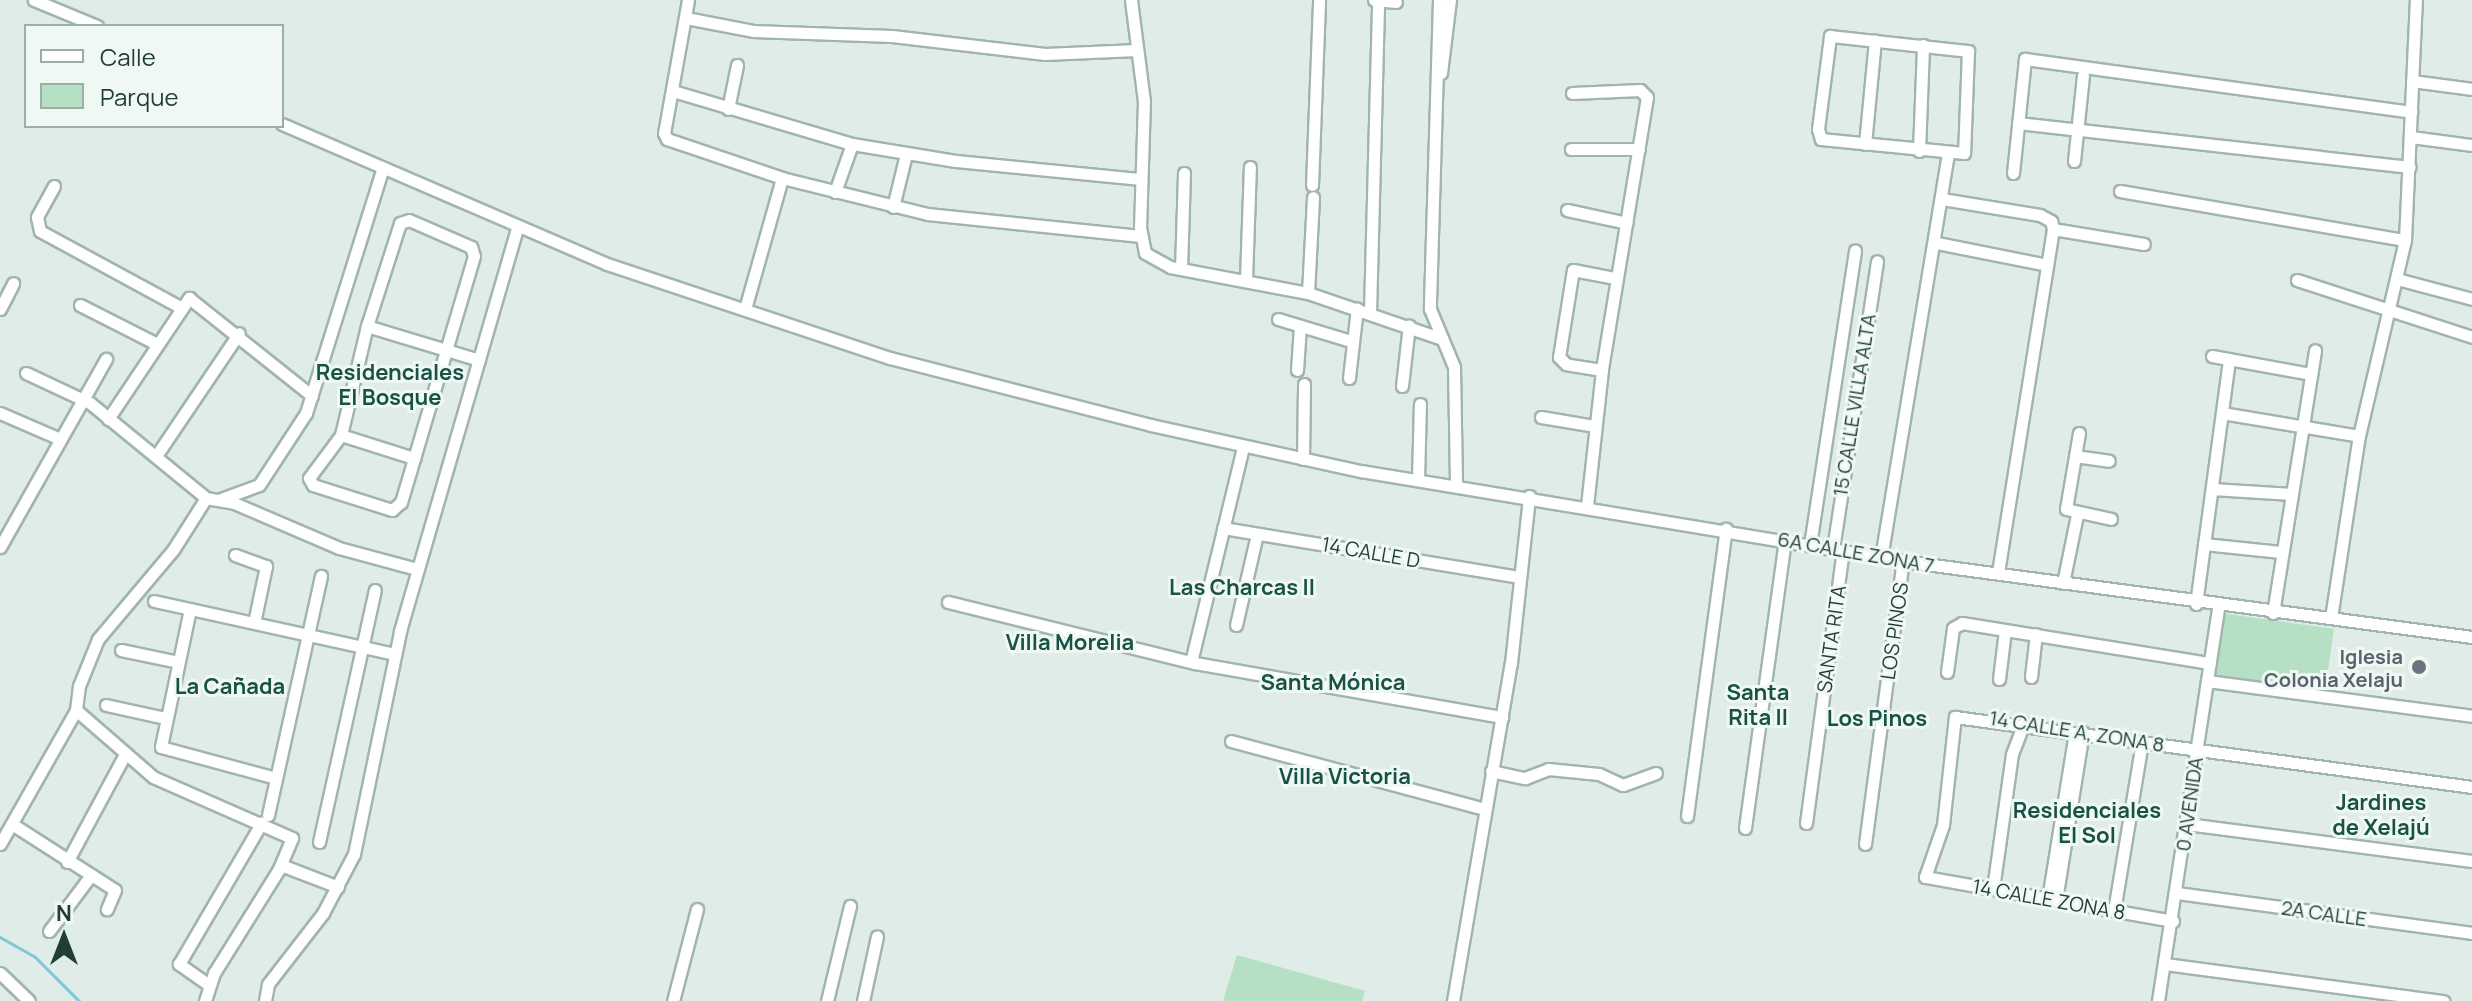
<!DOCTYPE html>
<meta charset="utf-8">
<style>
body{margin:0}
#map{position:relative;width:2472px;height:1001px;overflow:hidden;background:#dfece7;font-family:Manrope,sans-serif}
div>[style]{position:absolute}
[style*='--x']{left:calc(var(--x)*1px);top:calc(var(--y)*1px);width:calc(var(--w)*1px);rotate:calc(var(--a)*1deg)}
.green>*{inset:0;background:#b6e0c3;transform-origin:0 0}
.stream>*{height:3px;margin:-1.5px;padding:0 1.5px;transform-origin:1.5px;border-radius:1.5px;background:#81c7d7}
.roads{filter:drop-shadow(2px 0 #a1b4af) drop-shadow(-2px 0 #a1b4af) drop-shadow(0 2px #a1b4af) drop-shadow(0 -2px #a1b4af)}
.minor>*{height:11px;margin:-5.5px;padding:0 5.5px;transform-origin:5.5px;border-radius:5.5px;background:#fff}
.dots>*{width:22px;height:22px;translate:-50% -50%;box-sizing:border-box;border:4px solid #f0f8f4;border-radius:50%}
span{translate:-50% -50%;white-space:nowrap;text-align:center;line-height:1.15;-webkit-text-stroke:6px #f0f8f4;paint-order:stroke}
.street-label{font-size:20px;color:#1e3e37}
.worship-label{font-size:20px;color:#5b616d;font-weight:700}
.right{translate:-100% -50%;text-align:right}
.neighbourhood-label{font-size:22px;color:#185246;font-weight:700}
.legend{position:absolute;left:24px;top:24px;width:260px;height:104px;box-sizing:border-box;background:#f0f8f4;border:2px solid #9caea8;margin:0;padding:10px 14px;list-style:none;font-size:24px;color:#1e3e37}
.legend li{display:flex;align-items:center;gap:16px;height:40px}
.legend b{width:40px;border:2px solid #9caea8}
.north{position:absolute;left:24px;top:897px;width:80px;height:80px;-webkit-text-stroke:6px #f0f8f4;paint-order:stroke;rotate:0deg;font-size:22px;font-weight:700;line-height:32px;text-align:center;color:#1e3e37}
.north::after{content:'';display:block;margin:auto;width:28px;height:36px;background:#1e3e37;clip-path:polygon(50% 0,100% 100%,50% 72%,0 100%)}
</style>
<div id="map">
<div class="green">
<i style="left:2221px;top:613px;width:114px;height:65px;rotate:8deg"></i>
<i style="clip-path:polygon(1237px 955px,1365px 991px,1362px 1001px,1223px 1001px)"></i>
</div>
<div class="stream">
<i style="--x:0;--y:937;--w:40;--a:29.7"></i>
<i style="--x:35;--y:957;--w:62;--a:45"></i>
</div>
<div class="roads">
<div class="minor">
<i style="--x:34;--y:0;--w:68;--a:22.4"></i>
<i style="--x:688;--y:0;--w:135;--a:100.2"></i>
<i style="--x:664;--y:133;--w:7;--a:63"></i>
<i style="--x:667;--y:139;--w:121;--a:18.7"></i>
<i style="--x:782;--y:178;--w:150;--a:13.9"></i>
<i style="--x:928;--y:214;--w:213;--a:5.9"></i>
<i style="--x:1131;--y:0;--w:102;--a:82.7"></i>
<i style="--x:1144;--y:101;--w:126;--a:91.8"></i>
<i style="--x:1140;--y:227;--w:26;--a:79"></i>
<i style="--x:1145;--y:253;--w:29;--a:29"></i>
<i style="--x:1170;--y:267;--w:140;--a:10.7"></i>
<i style="--x:1308;--y:293;--w:142;--a:18.9"></i>
<i style="--x:1374;--y:0;--w:22;--a:5"></i>
<i style="--x:1439;--y:0;--w:309;--a:91.7"></i>
<i style="--x:1430;--y:309;--w:63;--a:67.5"></i>
<i style="--x:1454;--y:367;--w:118;--a:89"></i>
<i style="--x:686;--y:18;--w:68;--a:11"></i>
<i style="--x:753;--y:31;--w:139;--a:2.1"></i>
<i style="--x:892;--y:36;--w:154;--a:6.7"></i>
<i style="--x:1045;--y:54;--w:92;--a:-2.5"></i>
<i style="--x:1830;--y:36;--w:139;--a:6.2"></i>
<i style="--x:1968;--y:51;--w:102;--a:92.2"></i>
<i style="--x:1964;--y:153;--w:144;--a:-174.4"></i>
<i style="--x:1821;--y:139;--w:10;--a:-107"></i>
<i style="--x:1818;--y:129;--w:94;--a:-82.6"></i>
<i style="--x:1441;--y:73;--w:74;--a:-83"></i>
<i style="--x:2412;--y:81;--w:61;--a:7.6"></i>
<i style="--x:673;--y:91;--w:187;--a:16.5"></i>
<i style="--x:852;--y:144;--w:105;--a:9.3"></i>
<i style="--x:956;--y:161;--w:186;--a:5.6"></i>
<i style="--x:1572;--y:93;--w:68;--a:-2.5"></i>
<i style="--x:1640;--y:90;--w:10;--a:45"></i>
<i style="--x:1647;--y:97;--w:277;--a:99.4"></i>
<i style="--x:1602;--y:370;--w:136;--a:96.3"></i>
<i style="--x:728;--y:109;--w:45;--a:-78.4"></i>
<i style="--x:2018;--y:123;--w:394;--a:6.4"></i>
<i style="--x:282;--y:124;--w:354;--a:23.3"></i>
<i style="--x:607;--y:264;--w:298;--a:18.4"></i>
<i style="--x:890;--y:358;--w:269;--a:14.4"></i>
<i style="--x:1151;--y:425;--w:215;--a:12.4"></i>
<i style="--x:1361;--y:471;--w:549;--a:9.43"></i>
<i style="--x:1903;--y:561;--w:574;--a:7.61"></i>
<i style="--x:2411;--y:137;--w:62;--a:7.5"></i>
<i style="--x:1865;--y:144;--w:104;--a:-84.5"></i>
<i style="--x:1571;--y:149;--w:68;--a:0"></i>
<i style="--x:1919;--y:151;--w:106;--a:-87.8"></i>
<i style="--x:2074;--y:161;--w:86;--a:-84"></i>
<i style="--x:2013;--y:173;--w:115;--a:-84"></i>
<i style="--x:2025;--y:59;--w:390;--a:7.8"></i>
<i style="--x:1312;--y:185;--w:185;--a:-87.8"></i>
<i style="--x:54;--y:186;--w:35;--a:119"></i>
<i style="--x:37;--y:217;--w:14;--a:78"></i>
<i style="--x:40;--y:231;--w:159;--a:28.5"></i>
<i style="--x:2120;--y:191;--w:289;--a:9.8"></i>
<i style="--x:835;--y:192;--w:51;--a:-70.5"></i>
<i style="--x:1942;--y:199;--w:99;--a:9.3"></i>
<i style="--x:2040;--y:215;--w:13;--a:29"></i>
<i style="--x:2051;--y:221;--w:8;--a:76"></i>
<i style="--x:2053;--y:229;--w:349;--a:99.1"></i>
<i style="--x:893;--y:207;--w:55;--a:-76.2"></i>
<i style="--x:1567;--y:210;--w:61;--a:12.2"></i>
<i style="--x:409;--y:220;--w:68;--a:23.5"></i>
<i style="--x:471;--y:247;--w:9;--a:72"></i>
<i style="--x:474;--y:256;--w:257;--a:106.5"></i>
<i style="--x:401;--y:502;--w:12;--a:138"></i>
<i style="--x:392;--y:510;--w:83;--a:-162.4"></i>
<i style="--x:313;--y:485;--w:8;--a:-120"></i>
<i style="--x:309;--y:478;--w:54;--a:-53.3"></i>
<i style="--x:341;--y:435;--w:112;--a:-76.6"></i>
<i style="--x:367;--y:326;--w:108;--a:-72.2"></i>
<i style="--x:400;--y:223;--w:9;--a:-18"></i>
<i style="--x:2053;--y:229;--w:92;--a:9.4"></i>
<i style="--x:1937;--y:243;--w:112;--a:11.3"></i>
<i style="--x:1181;--y:269;--w:96;--a:-88.2"></i>
<i style="--x:1246;--y:279;--w:112;--a:-88"></i>
<i style="--x:2397;--y:279;--w:78;--a:14.9"></i>
<i style="--x:2297;--y:280;--w:184;--a:18"></i>
<i style="--x:1308;--y:293;--w:96;--a:-87"></i>
<i style="--x:80;--y:305;--w:84;--a:26.9"></i>
<i style="--x:0;--y:309;--w:29;--a:-63"></i>
<i style="--x:745;--y:309;--w:136;--a:-74.2"></i>
<i style="--x:1370;--y:312;--w:311;--a:-88.5"></i>
<i style="--x:1278;--y:319;--w:76;--a:16.8"></i>
<i style="--x:367;--y:326;--w:117;--a:16.9"></i>
<i style="--x:2212;--y:356;--w:101;--a:10.3"></i>
<i style="--x:1297;--y:370;--w:44;--a:-86.1"></i>
<i style="--x:1602;--y:370;--w:36;--a:-171"></i>
<i style="--x:1566;--y:364;--w:10;--a:-135"></i>
<i style="--x:1559;--y:357;--w:88;--a:-80.9"></i>
<i style="--x:1573;--y:270;--w:43;--a:10.8"></i>
<i style="--x:26;--y:373;--w:71;--a:25.1"></i>
<i style="--x:90;--y:403;--w:150;--a:39.3"></i>
<i style="--x:206;--y:498;--w:28;--a:10"></i>
<i style="--x:234;--y:503;--w:114;--a:23.2"></i>
<i style="--x:339;--y:548;--w:81;--a:15.1"></i>
<i style="--x:1349;--y:378;--w:70;--a:-83.5"></i>
<i style="--x:1402;--y:386;--w:61;--a:-83.5"></i>
<i style="--x:0;--y:413;--w:65;--a:23.4"></i>
<i style="--x:2222;--y:413;--w:139;--a:9.5"></i>
<i style="--x:1541;--y:417;--w:55;--a:9.5"></i>
<i style="--x:108;--y:419;--w:146;--a:-56.2"></i>
<i style="--x:189;--y:298;--w:157;--a:38.5"></i>
<i style="--x:2079;--y:433;--w:77;--a:99.7"></i>
<i style="--x:2066;--y:509;--w:46;--a:12.5"></i>
<i style="--x:341;--y:435;--w:77;--a:17.5"></i>
<i style="--x:156;--y:456;--w:148;--a:-56"></i>
<i style="--x:2075;--y:456;--w:34;--a:8"></i>
<i style="--x:1303;--y:459;--w:75;--a:-89.2"></i>
<i style="--x:1418;--y:479;--w:75;--a:-88.5"></i>
<i style="--x:2212;--y:489;--w:80;--a:3.6"></i>
<i style="--x:221;--y:499;--w:40;--a:-20.2"></i>
<i style="--x:259;--y:485;--w:86;--a:-56.9"></i>
<i style="--x:306;--y:413;--w:257;--a:-72.6"></i>
<i style="--x:1223;--y:528;--w:301;--a:9.4"></i>
<i style="--x:2204;--y:544;--w:77;--a:5.9"></i>
<i style="--x:1810;--y:545;--w:298;--a:-81.3"></i>
<i style="--x:0;--y:547;--w:216;--a:-60.6"></i>
<i style="--x:1833;--y:549;--w:291;--a:-81.3"></i>
<i style="--x:235;--y:555;--w:33;--a:20"></i>
<i style="--x:266;--y:566;--w:58;--a:101.9"></i>
<i style="--x:1881;--y:558;--w:409;--a:-80.6"></i>
<i style="--x:2063;--y:583;--w:69;--a:-78.4"></i>
<i style="--x:154;--y:601;--w:247;--a:12.4"></i>
<i style="--x:948;--y:602;--w:254;--a:13.9"></i>
<i style="--x:1195;--y:663;--w:312;--a:10"></i>
<i style="--x:2196;--y:604;--w:247;--a:-82.3"></i>
<i style="--x:190;--y:609;--w:141;--a:101.9"></i>
<i style="--x:161;--y:747;--w:119;--a:15.1"></i>
<i style="--x:2273;--y:613;--w:266;--a:-80.9"></i>
<i style="--x:2331;--y:618;--w:184;--a:-81.3"></i>
<i style="--x:2359;--y:436;--w:201;--a:-76.8"></i>
<i style="--x:2405;--y:240;--w:240;--a:-87.4"></i>
<i style="--x:1236;--y:625;--w:93;--a:-77"></i>
<i style="--x:121;--y:650;--w:58;--a:11.9"></i>
<i style="--x:1191;--y:662;--w:221;--a:-76.4"></i>
<i style="--x:1947;--y:672;--w:44;--a:-82.2"></i>
<i style="--x:1953;--y:628;--w:10;--a:-29"></i>
<i style="--x:1962;--y:623;--w:251;--a:9.2"></i>
<i style="--x:2031;--y:677;--w:43;--a:-83.4"></i>
<i style="--x:1999;--y:679;--w:49;--a:-83"></i>
<i style="--x:2207;--y:681;--w:267;--a:7.5"></i>
<i style="--x:106;--y:705;--w:60;--a:12.4"></i>
<i style="--x:76;--y:710;--w:102;--a:41"></i>
<i style="--x:153;--y:777;--w:152;--a:23.7"></i>
<i style="--x:292;--y:838;--w:34;--a:113"></i>
<i style="--x:279;--y:869;--w:123;--a:122"></i>
<i style="--x:214;--y:973;--w:29;--a:108"></i>
<i style="--x:1231;--y:741;--w:263;--a:15"></i>
<i style="--x:1491;--y:771;--w:35;--a:12"></i>
<i style="--x:1525;--y:778;--w:25;--a:-21"></i>
<i style="--x:1548;--y:769;--w:51;--a:5.6"></i>
<i style="--x:1599;--y:774;--w:26;--a:25"></i>
<i style="--x:1623;--y:785;--w:35;--a:-20"></i>
<i style="--x:268;--y:815;--w:245;--a:-77.5"></i>
<i style="--x:1687;--y:816;--w:290;--a:-82.3"></i>
<i style="--x:1806;--y:823;--w:275;--a:-82.3"></i>
<i style="--x:12;--y:824;--w:122;--a:32.7"></i>
<i style="--x:115;--y:890;--w:21;--a:113"></i>
<i style="--x:2187;--y:824;--w:287;--a:7.4"></i>
<i style="--x:1745;--y:828;--w:291;--a:-82.1"></i>
<i style="--x:319;--y:842;--w:258;--a:-77.5"></i>
<i style="--x:0;--y:844;--w:154;--a:-60.4"></i>
<i style="--x:76;--y:710;--w:24;--a:-83"></i>
<i style="--x:79;--y:686;--w:51;--a:-68"></i>
<i style="--x:98;--y:639;--w:116;--a:-49.9"></i>
<i style="--x:173;--y:550;--w:62;--a:-57.6"></i>
<i style="--x:1865;--y:844;--w:286;--a:-82.4"></i>
<i style="--x:67;--y:862;--w:120;--a:-61.7"></i>
<i style="--x:281;--y:865;--w:61;--a:21.1"></i>
<i style="--x:1993;--y:889;--w:136;--a:-82"></i>
<i style="--x:2012;--y:754;--w:33;--a:-69"></i>
<i style="--x:2177;--y:893;--w:298;--a:7.7"></i>
<i style="--x:2048;--y:899;--w:162;--a:-80.8"></i>
<i style="--x:2056;--y:900;--w:170;--a:-80.9"></i>
<i style="--x:2114;--y:911;--w:172;--a:-80.6"></i>
<i style="--x:2173;--y:921;--w:252;--a:-169.9"></i>
<i style="--x:1925;--y:877;--w:55;--a:-70.9"></i>
<i style="--x:1943;--y:825;--w:109;--a:-83.7"></i>
<i style="--x:1955;--y:717;--w:522;--a:7.71"></i>
<i style="--x:49;--y:931;--w:70;--a:-53.1"></i>
<i style="--x:2165;--y:964;--w:281;--a:7.6"></i>
<i style="--x:0;--y:973;--w:40;--a:44"></i>
<i style="--x:209;--y:985;--w:37;--a:-145"></i>
<i style="--x:179;--y:964;--w:164;--a:-59.7"></i>
<i style="--x:265;--y:1001;--w:17;--a:-80"></i>
<i style="--x:268;--y:984;--w:90;--a:-52.2"></i>
<i style="--x:323;--y:913;--w:67;--a:-62.3"></i>
<i style="--x:354;--y:854;--w:228;--a:-78.3"></i>
<i style="--x:400;--y:631;--w:421;--a:-73.8"></i>
<i style="--x:673;--y:1001;--w:95;--a:-75.4"></i>
<i style="--x:827;--y:1001;--w:98;--a:-76.4"></i>
<i style="--x:863;--y:1001;--w:66;--a:-77.8"></i>
<i style="--x:1453;--y:1001;--w:343;--a:-80.3"></i>
<i style="--x:1511;--y:663;--w:168;--a:-83.8"></i>
<i style="--x:2158;--y:1001;--w:399;--a:-81.3"></i>
</div>
</div>
<div class="dots">
<i style="left:2419px;top:667px;background:#6b7280"></i>
</div>
<div class="street-label">
<span style="left:1854px;top:405px;rotate:-81deg">15 CALLE VILLA ALTA</span>
<span style="left:1371px;top:552px;rotate:10deg">14 CALLE D</span>
<span style="left:1856px;top:552px;rotate:10deg">6A CALLE ZONA 7</span>
<span style="left:1894px;top:631px;rotate:-82deg">LOS PINOS</span>
<span style="left:1831px;top:639px;rotate:-82deg">SANTA RITA</span>
<span style="left:2077px;top:731px;rotate:9deg">14 CALLE A, ZONA 8</span>
<span style="left:2189px;top:804px;rotate:-82deg">0 AVENIDA</span>
<span style="left:2049px;top:899px;rotate:10deg">14 CALLE ZONA 8</span>
<span style="left:2324px;top:913px;rotate:8deg">2A CALLE</span>
</div>
<div class="worship-label">
<span class="right" style="left:2403px;top:668px">Iglesia<br>Colonia Xelaju</span>
</div>
<div class="neighbourhood-label">
<span style="left:390px;top:385px">Residenciales<br>El Bosque</span>
<span style="left:1242px;top:588px">Las Charcas II</span>
<span style="left:1070px;top:643px">Villa Morelia</span>
<span style="left:1333px;top:683px">Santa Mónica</span>
<span style="left:230px;top:687px">La Cañada</span>
<span style="left:1758px;top:705px">Santa<br>Rita II</span>
<span style="left:1877px;top:719px">Los Pinos</span>
<span style="left:1345px;top:777px">Villa Victoria</span>
<span style="left:2381px;top:815px">Jardines<br>de Xelajú</span>
<span style="left:2087px;top:823px">Residenciales<br>El Sol</span>
</div>
<ul class="legend">
<li><b style="height:10px;background:#fff"></b>Calle</li>
<li><b style="height:22px;background:#b6e0c3"></b>Parque</li>
</ul>
<div class="north">N</div>
</div>
